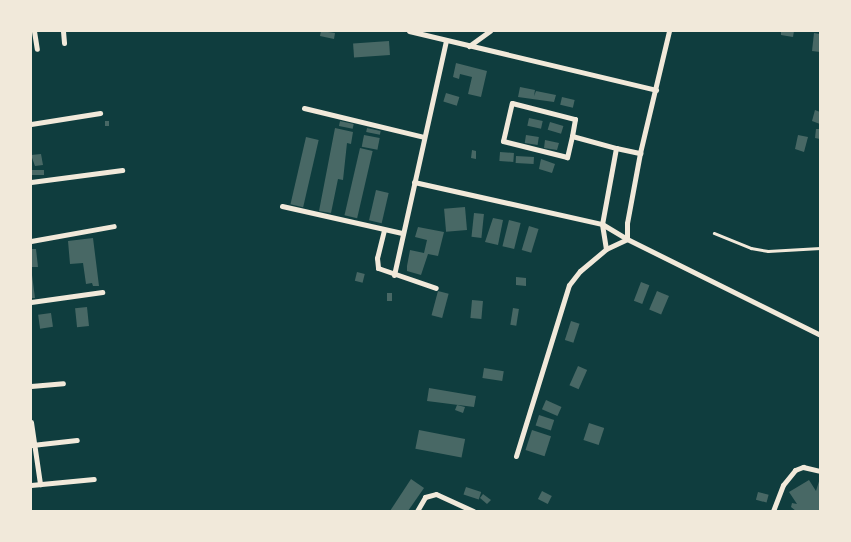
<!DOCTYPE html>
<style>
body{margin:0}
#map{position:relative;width:851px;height:542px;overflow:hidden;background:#0f3d3e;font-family:"Alegreya Sans",sans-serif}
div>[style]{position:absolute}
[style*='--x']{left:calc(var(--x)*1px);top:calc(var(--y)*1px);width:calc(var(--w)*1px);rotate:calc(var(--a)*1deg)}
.building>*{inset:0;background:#486865;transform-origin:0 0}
.service>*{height:2.5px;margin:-1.25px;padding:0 1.25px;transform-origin:1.25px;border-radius:1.25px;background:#f1e9da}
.minor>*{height:5px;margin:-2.5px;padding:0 2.5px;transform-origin:2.5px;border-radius:2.5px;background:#f1e9da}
span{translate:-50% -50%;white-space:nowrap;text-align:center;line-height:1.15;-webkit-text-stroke:4px #f1e9da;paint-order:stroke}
.frame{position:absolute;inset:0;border:32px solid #f1e9da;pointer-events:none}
</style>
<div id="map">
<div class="building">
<i style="clip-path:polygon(321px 31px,335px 33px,334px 39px,320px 36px)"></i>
<i style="clip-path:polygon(781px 31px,794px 31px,793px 37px,781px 35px)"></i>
<i style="clip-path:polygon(814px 33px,820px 34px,820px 52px,812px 51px)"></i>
<i style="left:389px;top:41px;width:14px;height:36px;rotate:86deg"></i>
<i style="clip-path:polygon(456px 63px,487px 71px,481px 97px,468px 94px,472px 77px,460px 74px,459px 79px,453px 77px)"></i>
<i style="clip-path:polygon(520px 87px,535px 90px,534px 96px,536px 91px,556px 95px,554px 102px,518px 97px)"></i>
<i style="left:446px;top:93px;width:14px;height:9px;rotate:17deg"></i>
<i style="left:562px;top:97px;width:13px;height:8px;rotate:13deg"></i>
<i style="clip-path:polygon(815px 110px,820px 112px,820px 124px,812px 121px)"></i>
<i style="left:529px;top:118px;width:14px;height:8px;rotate:12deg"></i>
<i style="left:105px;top:121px;width:4px;height:5px"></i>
<i style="left:340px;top:121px;width:14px;height:5px;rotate:12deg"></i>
<i style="left:550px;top:122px;width:14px;height:8px;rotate:17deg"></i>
<i style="clip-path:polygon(335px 128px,353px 132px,351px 144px,347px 143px,343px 180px,338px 179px,331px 213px,319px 211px)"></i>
<i style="left:367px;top:128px;width:14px;height:4px;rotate:12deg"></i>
<i style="clip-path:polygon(816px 129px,820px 129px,820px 139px,815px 138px)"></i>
<i style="left:364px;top:135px;width:16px;height:12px;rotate:11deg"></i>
<i style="left:526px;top:135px;width:13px;height:8px;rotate:9deg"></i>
<i style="clip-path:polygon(798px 135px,808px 137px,804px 152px,795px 149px)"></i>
<i style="left:306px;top:137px;width:13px;height:69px;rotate:13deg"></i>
<i style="clip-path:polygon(545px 140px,559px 143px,557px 150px,544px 148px)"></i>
<i style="left:360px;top:148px;width:13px;height:69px;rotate:13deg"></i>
<i style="clip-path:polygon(472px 150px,476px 151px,476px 159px,471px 158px)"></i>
<i style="left:500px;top:152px;width:14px;height:9px;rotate:4deg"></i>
<i style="clip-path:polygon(41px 154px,43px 165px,35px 166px,31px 155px)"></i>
<i style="left:516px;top:156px;width:18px;height:7px;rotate:3deg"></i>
<i style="clip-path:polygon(541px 159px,555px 164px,552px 173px,539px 169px)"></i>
<i style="left:44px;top:170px;width:5px;height:13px;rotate:90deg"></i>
<i style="left:376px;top:190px;width:13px;height:31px;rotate:13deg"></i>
<i style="left:465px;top:207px;width:23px;height:21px;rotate:85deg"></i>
<i style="left:474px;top:213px;width:10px;height:24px;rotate:6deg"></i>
<i style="clip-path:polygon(493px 218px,503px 220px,498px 245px,485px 242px)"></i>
<i style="left:509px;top:220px;width:12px;height:27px;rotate:14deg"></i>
<i style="left:529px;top:226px;width:10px;height:25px;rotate:17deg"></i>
<i style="clip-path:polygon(418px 227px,444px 232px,438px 256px,428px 254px,421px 275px,407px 271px,407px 266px,410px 250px,424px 253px,427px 240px,415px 237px)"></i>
<i style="clip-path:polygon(93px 238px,99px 286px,93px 286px,92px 283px,86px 284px,83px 263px,70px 264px,68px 241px)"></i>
<i style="clip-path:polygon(31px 249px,36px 249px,38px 267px,31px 267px)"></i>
<i style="left:357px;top:272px;width:8px;height:9px;rotate:14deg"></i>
<i style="clip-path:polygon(32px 275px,35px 298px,31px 298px,31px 276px)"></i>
<i style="clip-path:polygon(516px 277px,526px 278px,526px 286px,516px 285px)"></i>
<i style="left:641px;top:282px;width:9px;height:20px;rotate:21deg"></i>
<i style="left:438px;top:291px;width:11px;height:25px;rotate:15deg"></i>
<i style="left:657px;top:291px;width:13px;height:20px;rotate:23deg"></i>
<i style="left:387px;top:293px;width:5px;height:8px"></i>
<i style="left:472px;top:300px;width:11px;height:18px;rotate:5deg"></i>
<i style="left:87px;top:307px;width:19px;height:12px;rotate:84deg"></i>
<i style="left:513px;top:308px;width:6px;height:17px;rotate:9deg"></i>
<i style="left:51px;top:313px;width:14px;height:13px;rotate:82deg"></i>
<i style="left:571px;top:321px;width:9px;height:20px;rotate:18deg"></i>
<i style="left:578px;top:366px;width:10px;height:21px;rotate:24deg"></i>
<i style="left:484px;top:368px;width:20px;height:10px;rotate:9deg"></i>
<i style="clip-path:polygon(429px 388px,476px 396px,474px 407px,427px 401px)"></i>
<i style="left:546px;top:400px;width:17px;height:10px;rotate:24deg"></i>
<i style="clip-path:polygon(457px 405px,465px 407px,463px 413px,455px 410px)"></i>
<i style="left:539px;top:415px;width:16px;height:11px;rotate:18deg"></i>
<i style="left:589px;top:423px;width:16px;height:18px;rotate:18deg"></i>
<i style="left:419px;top:430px;width:47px;height:19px;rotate:11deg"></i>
<i style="left:532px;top:430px;width:20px;height:21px;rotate:18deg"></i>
<i style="clip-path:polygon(820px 478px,820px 511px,796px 511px,791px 507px,792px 503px,797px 504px,789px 492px,809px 480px,816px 491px)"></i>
<i style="clip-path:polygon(411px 479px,424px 488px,408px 511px,390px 511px)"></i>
<i style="left:466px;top:487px;width:16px;height:8px;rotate:18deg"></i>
<i style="left:542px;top:491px;width:11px;height:9px;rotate:27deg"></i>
<i style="left:758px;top:492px;width:11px;height:8px;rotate:15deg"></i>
<i style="clip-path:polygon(483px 494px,491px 500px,487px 504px,480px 498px)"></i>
</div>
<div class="service">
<i style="--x:714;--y:233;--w:40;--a:22"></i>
<i style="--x:751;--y:248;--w:17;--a:10"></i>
<i style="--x:768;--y:251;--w:52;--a:-3.3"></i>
</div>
<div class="minor">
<i style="--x:34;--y:31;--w:18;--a:81"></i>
<i style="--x:63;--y:31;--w:12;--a:85"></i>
<i style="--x:409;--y:31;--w:254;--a:13.4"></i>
<i style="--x:669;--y:31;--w:125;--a:103.4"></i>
<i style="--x:640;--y:153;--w:71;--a:100.5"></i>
<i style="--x:627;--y:223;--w:16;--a:90"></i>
<i style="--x:627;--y:239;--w:216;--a:26.4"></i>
<i style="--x:469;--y:46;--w:26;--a:-36"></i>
<i style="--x:304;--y:108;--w:123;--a:13.6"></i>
<i style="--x:31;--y:124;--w:70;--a:-9.1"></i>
<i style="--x:572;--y:136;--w:22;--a:103"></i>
<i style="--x:567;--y:157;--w:66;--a:-166"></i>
<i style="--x:503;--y:141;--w:39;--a:-77"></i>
<i style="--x:512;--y:103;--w:65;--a:14.3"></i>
<i style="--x:575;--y:119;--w:17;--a:100"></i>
<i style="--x:572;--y:136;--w:46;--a:15.3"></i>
<i style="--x:616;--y:148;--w:77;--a:100.4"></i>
<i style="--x:602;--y:224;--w:25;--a:81"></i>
<i style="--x:606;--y:249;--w:23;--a:-25"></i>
<i style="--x:616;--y:148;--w:25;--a:12"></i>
<i style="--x:31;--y:182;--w:92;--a:-7.5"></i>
<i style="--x:414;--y:182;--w:193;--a:12.6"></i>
<i style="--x:602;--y:224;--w:29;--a:31"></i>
<i style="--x:282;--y:206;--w:123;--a:12.7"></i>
<i style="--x:384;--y:230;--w:29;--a:104"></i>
<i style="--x:377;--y:258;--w:10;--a:84"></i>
<i style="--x:378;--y:268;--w:61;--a:19"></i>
<i style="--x:31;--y:241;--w:84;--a:-10.2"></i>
<i style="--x:394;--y:275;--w:240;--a:-77.5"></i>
<i style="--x:31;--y:302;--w:72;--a:-8"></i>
<i style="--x:31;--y:386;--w:32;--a:-5"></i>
<i style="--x:31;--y:422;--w:63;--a:81.7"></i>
<i style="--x:32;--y:445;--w:45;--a:-6.3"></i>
<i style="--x:516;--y:456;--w:179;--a:-72.8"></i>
<i style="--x:569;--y:285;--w:18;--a:-52"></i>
<i style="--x:580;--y:271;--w:34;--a:-40"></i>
<i style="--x:31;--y:485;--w:63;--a:-5.4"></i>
<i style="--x:417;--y:511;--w:16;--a:-60"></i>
<i style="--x:425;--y:497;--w:11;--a:-15"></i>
<i style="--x:436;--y:494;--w:41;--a:24.7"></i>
<i style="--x:773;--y:511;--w:28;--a:-69"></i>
<i style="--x:783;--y:485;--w:19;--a:-51"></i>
<i style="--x:795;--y:470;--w:9;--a:-21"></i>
<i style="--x:803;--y:467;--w:17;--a:13"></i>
</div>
<div class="frame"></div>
</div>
